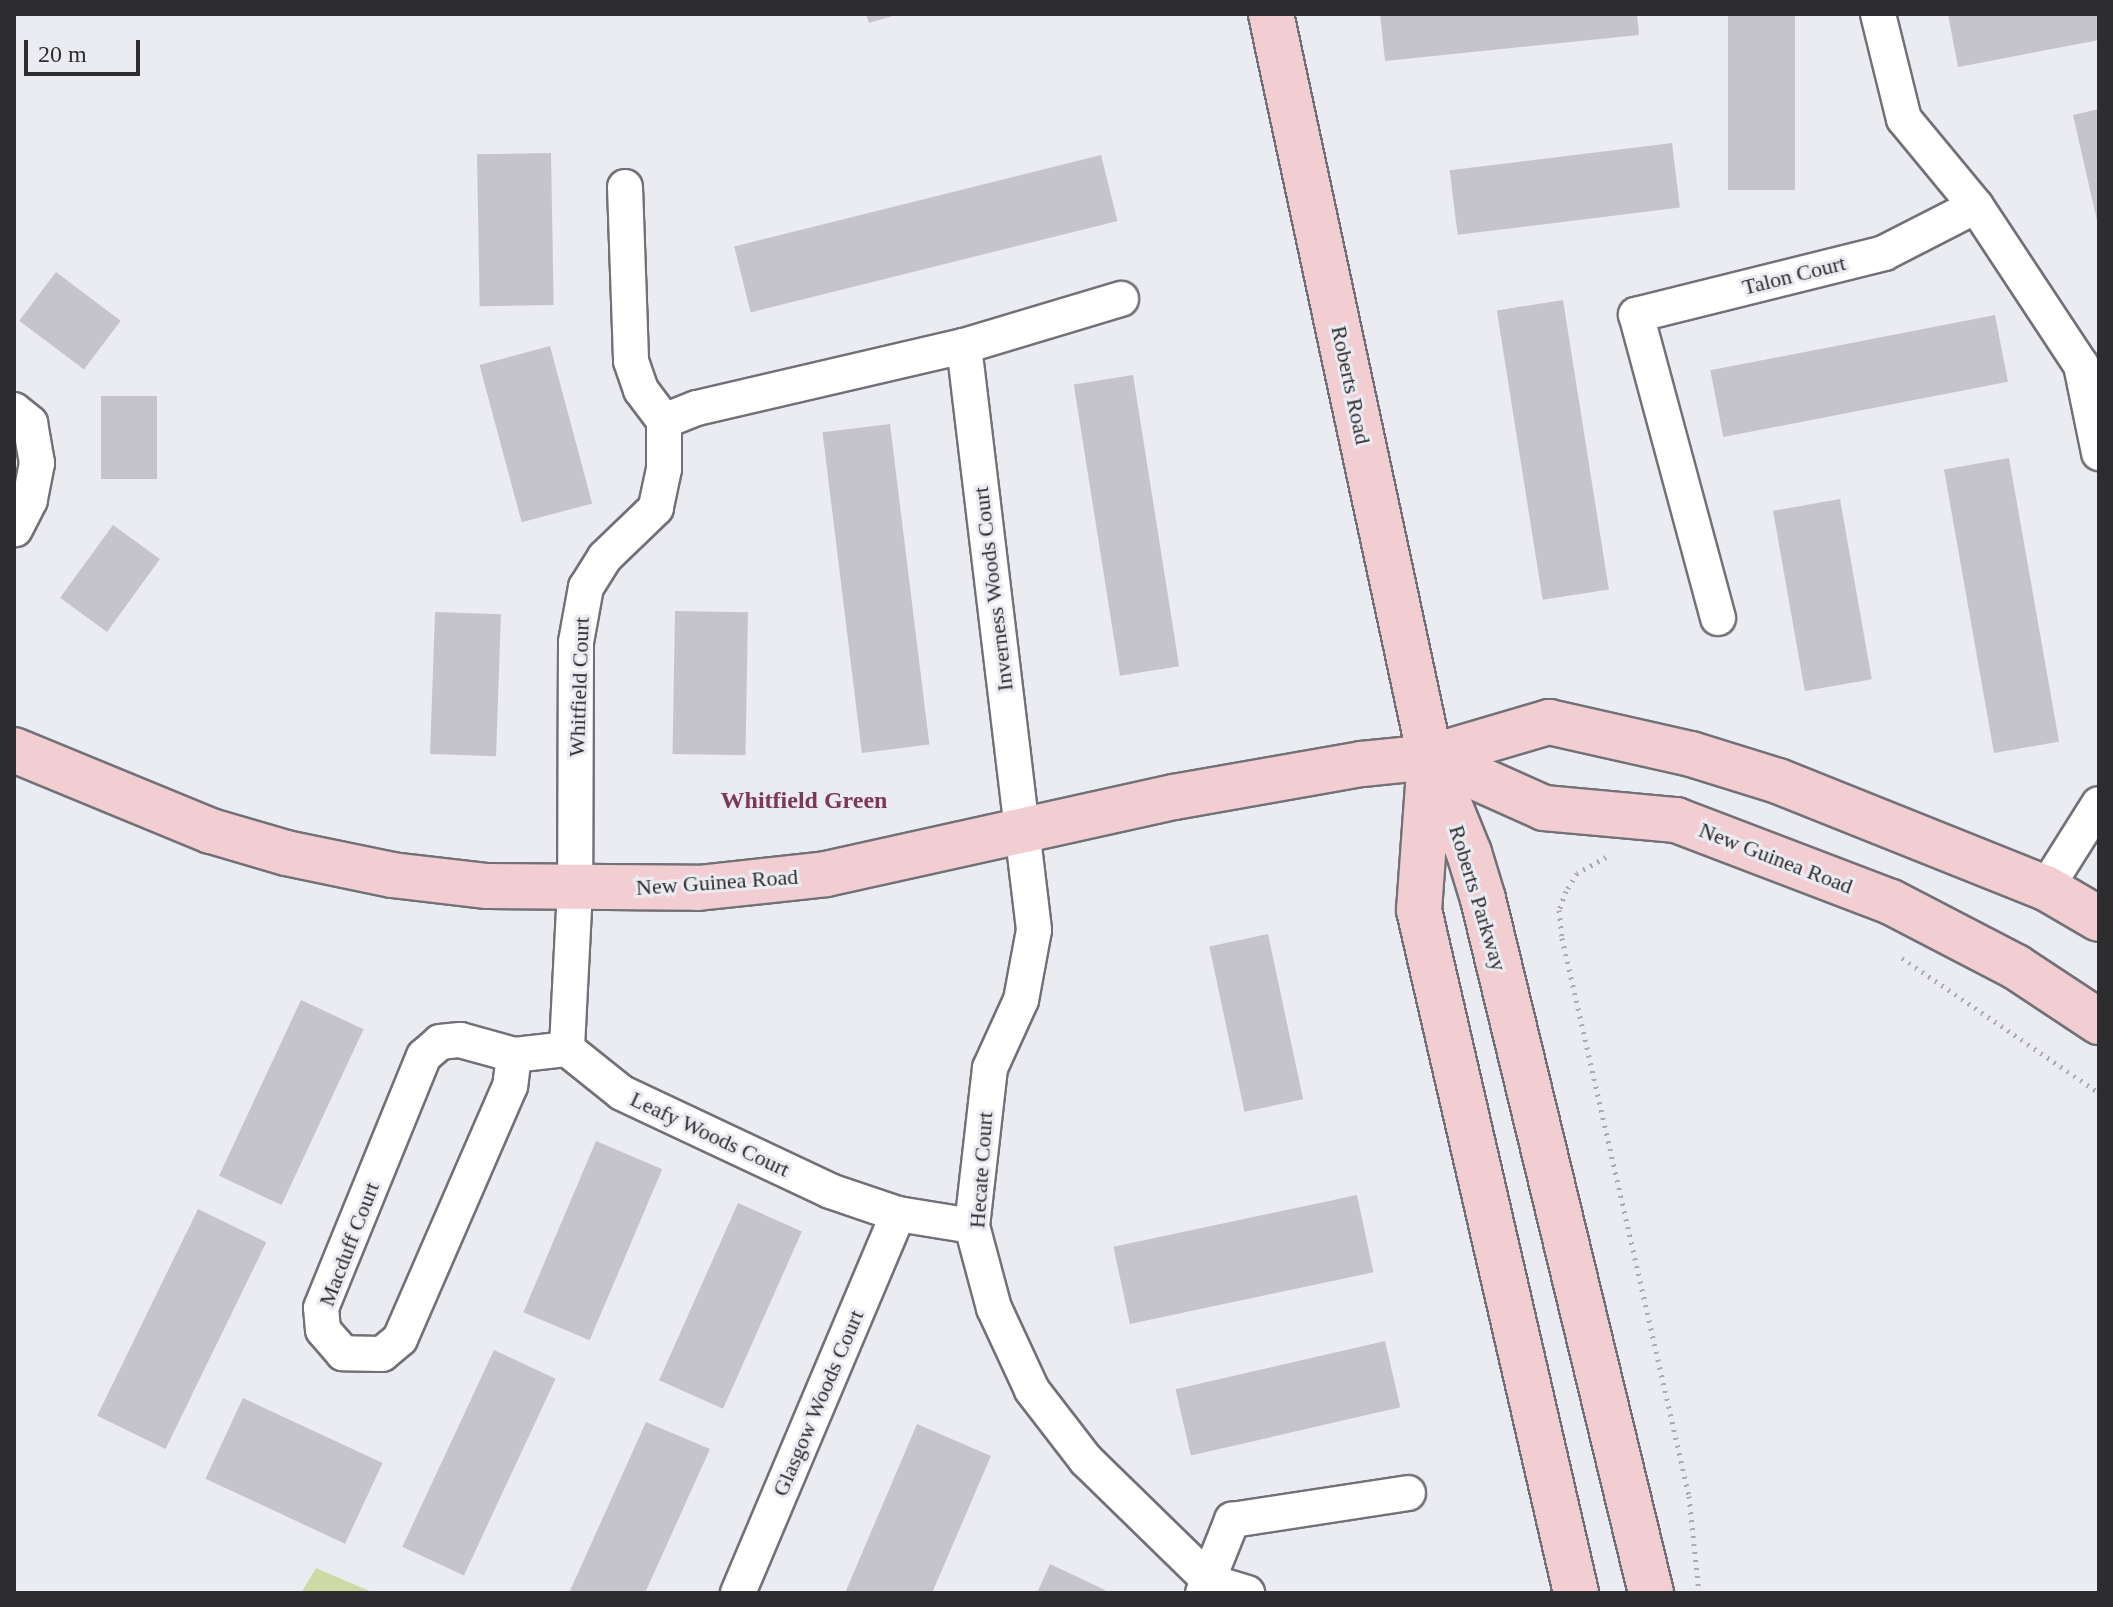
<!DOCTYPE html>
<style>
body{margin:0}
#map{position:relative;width:2113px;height:1607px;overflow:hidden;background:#ebebf2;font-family:"Times New Roman",serif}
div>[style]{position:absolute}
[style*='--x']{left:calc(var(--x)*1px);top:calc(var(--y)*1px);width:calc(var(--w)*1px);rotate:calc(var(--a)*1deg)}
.green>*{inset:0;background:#cedaa3}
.building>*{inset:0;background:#c6c4cb;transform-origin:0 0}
.path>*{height:5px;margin-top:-2.5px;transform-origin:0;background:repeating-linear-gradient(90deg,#ababb1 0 2px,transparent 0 8px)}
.roads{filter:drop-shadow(2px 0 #717177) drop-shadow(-2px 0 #717177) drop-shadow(0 2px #717177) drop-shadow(0 -2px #717177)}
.street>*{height:34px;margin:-17px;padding:0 17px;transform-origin:17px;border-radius:17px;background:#fff}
.secondary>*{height:44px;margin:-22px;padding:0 22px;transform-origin:22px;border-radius:22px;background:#f2ced3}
span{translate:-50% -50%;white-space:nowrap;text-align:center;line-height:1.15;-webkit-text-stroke:6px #ebebf2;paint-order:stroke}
.street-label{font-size:22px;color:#2d2d30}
.neighbourhood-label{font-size:24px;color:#7b3857;font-weight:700}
.frame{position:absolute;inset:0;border:16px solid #2d2d30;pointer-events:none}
.scale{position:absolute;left:24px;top:40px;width:116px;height:36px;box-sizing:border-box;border:4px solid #2d2d30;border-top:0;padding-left:10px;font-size:24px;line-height:28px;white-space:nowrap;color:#2d2d30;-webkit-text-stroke:6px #ebebf2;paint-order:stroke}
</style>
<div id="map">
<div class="green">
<i style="clip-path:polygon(316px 1568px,374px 1593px,301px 1593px)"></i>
</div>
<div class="building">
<i style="clip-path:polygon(866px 14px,896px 14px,896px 15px,869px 23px)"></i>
<i style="clip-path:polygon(1380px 14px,1637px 14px,1639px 35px,1385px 61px)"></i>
<i style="left:1728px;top:14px;width:67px;height:176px"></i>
<i style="clip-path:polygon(1948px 14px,2099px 14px,2099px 40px,1958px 67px)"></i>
<i style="clip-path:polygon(2099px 109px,2099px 225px,2098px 225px,2073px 115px)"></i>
<i style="left:1672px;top:143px;width:65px;height:224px;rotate:83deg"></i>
<i style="left:551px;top:153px;width:152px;height:74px;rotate:89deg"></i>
<i style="left:1101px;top:155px;width:68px;height:378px;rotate:76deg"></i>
<i style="left:56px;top:272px;width:81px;height:61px;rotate:37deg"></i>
<i style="left:1563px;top:300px;width:293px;height:67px;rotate:81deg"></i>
<i style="left:1995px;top:315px;width:68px;height:290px;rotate:79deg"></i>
<i style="left:550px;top:346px;width:163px;height:73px;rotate:75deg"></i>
<i style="left:1133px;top:375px;width:295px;height:60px;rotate:81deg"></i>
<i style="left:101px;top:396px;width:56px;height:83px"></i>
<i style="left:890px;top:424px;width:323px;height:68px;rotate:83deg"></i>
<i style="left:2009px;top:458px;width:288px;height:66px;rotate:80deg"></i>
<i style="left:1840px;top:499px;width:183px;height:68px;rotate:80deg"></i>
<i style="left:113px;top:525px;width:58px;height:90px;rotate:36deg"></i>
<i style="left:675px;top:611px;width:73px;height:143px;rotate:1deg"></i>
<i style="left:435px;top:612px;width:66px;height:142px;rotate:2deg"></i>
<i style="left:1268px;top:934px;width:169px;height:60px;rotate:78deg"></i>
<i style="left:301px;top:1000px;width:69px;height:194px;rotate:25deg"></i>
<i style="left:596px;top:1141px;width:72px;height:186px;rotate:23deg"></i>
<i style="left:1357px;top:1195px;width:79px;height:249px;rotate:78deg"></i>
<i style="left:738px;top:1203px;width:70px;height:194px;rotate:24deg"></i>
<i style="left:198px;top:1209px;width:76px;height:230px;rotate:26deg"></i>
<i style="left:1385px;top:1341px;width:68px;height:215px;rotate:77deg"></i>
<i style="left:494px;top:1350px;width:68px;height:217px;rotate:25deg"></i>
<i style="left:243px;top:1398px;width:154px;height:89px;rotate:25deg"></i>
<i style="clip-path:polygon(646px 1422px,710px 1449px,645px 1593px,569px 1593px)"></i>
<i style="clip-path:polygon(917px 1424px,991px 1456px,932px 1593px,845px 1593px)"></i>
<i style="clip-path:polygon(1050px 1564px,1105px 1590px,1103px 1593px,1037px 1593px)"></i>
</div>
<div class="path">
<i style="--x:1606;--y:857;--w:33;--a:151"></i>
<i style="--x:1577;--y:873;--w:21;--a:121"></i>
<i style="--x:1566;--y:891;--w:20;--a:110"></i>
<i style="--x:1559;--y:910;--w:28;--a:84"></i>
<i style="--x:1562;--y:938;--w:572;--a:77.18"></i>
<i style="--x:1689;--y:1496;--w:98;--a:84.1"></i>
<i style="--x:1902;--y:958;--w:239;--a:34.4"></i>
</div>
<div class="roads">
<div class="street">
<i style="--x:1878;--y:14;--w:108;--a:76.1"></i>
<i style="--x:1904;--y:119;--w:113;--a:50.4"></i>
<i style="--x:625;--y:187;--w:174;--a:88"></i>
<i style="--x:631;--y:361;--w:31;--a:71"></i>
<i style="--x:641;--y:390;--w:39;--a:53"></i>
<i style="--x:664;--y:421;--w:48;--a:90"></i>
<i style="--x:664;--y:469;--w:40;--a:102"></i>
<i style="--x:656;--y:508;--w:71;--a:136.1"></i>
<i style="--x:605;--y:557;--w:36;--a:122"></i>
<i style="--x:586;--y:587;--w:56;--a:100.3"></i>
<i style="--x:576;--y:642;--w:247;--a:90.2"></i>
<i style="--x:575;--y:889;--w:160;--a:92.9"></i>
<i style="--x:567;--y:1049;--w:70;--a:38.7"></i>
<i style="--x:622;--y:1093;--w:230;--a:25.2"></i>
<i style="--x:830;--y:1191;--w:72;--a:18.7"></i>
<i style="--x:898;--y:1214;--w:75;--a:9.2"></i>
<i style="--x:964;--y:346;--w:588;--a:83.16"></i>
<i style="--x:1034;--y:930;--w:71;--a:100.5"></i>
<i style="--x:1021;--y:1000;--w:75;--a:114.5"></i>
<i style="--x:990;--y:1068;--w:159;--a:96.5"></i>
<i style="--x:972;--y:1226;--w:85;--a:75"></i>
<i style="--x:994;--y:1308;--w:90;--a:65.1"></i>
<i style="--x:1032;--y:1390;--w:88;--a:52.4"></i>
<i style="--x:1086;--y:1460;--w:175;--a:44.3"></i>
<i style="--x:1211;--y:1582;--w:38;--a:17"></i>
<i style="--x:14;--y:410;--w:21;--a:39"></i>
<i style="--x:30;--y:423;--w:41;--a:80.1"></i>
<i style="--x:37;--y:463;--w:38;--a:101"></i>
<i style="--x:30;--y:500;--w:33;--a:117"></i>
<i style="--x:664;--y:421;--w:35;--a:-22"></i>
<i style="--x:697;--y:408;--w:274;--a:-13.1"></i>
<i style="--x:964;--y:346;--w:164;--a:-16.7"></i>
<i style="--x:1718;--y:618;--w:314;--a:-105.1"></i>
<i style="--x:1636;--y:315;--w:256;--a:-14"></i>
<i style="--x:1884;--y:253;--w:103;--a:-27.1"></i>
<i style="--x:1976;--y:206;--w:191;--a:56.6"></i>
<i style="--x:2081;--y:365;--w:90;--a:78.4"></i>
<i style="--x:2046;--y:888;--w:99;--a:-57.8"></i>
<i style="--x:514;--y:1055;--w:31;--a:97"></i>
<i style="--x:510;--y:1086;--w:276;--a:113.5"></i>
<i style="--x:400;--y:1339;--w:23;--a:140"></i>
<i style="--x:382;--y:1354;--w:39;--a:-179"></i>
<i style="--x:343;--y:1353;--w:30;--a:-131"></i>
<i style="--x:323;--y:1330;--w:22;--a:-95"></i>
<i style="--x:321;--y:1308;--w:272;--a:-67.8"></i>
<i style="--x:424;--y:1056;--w:21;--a:-41"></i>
<i style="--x:440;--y:1042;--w:20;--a:-6"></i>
<i style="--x:460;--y:1040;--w:56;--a:15.5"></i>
<i style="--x:514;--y:1055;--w:53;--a:-6.5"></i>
<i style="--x:738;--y:1593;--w:411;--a:-67.1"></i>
<i style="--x:1203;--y:1593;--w:79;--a:-68.3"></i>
<i style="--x:1232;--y:1520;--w:178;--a:-8.7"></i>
</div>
<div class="secondary">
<i style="--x:1271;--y:14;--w:760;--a:77.92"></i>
<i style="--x:1430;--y:757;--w:104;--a:67.9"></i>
<i style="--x:1469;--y:853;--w:48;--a:73.1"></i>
<i style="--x:1483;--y:899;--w:714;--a:76.39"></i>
<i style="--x:14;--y:750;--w:213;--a:22.4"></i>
<i style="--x:211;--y:831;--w:78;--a:16.3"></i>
<i style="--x:286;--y:853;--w:108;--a:11.7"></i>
<i style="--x:392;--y:875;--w:96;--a:6.6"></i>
<i style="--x:487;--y:886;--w:211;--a:0.5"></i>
<i style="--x:698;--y:888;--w:129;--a:-6.2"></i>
<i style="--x:826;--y:874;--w:356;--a:-12.5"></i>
<i style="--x:1174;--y:797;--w:191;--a:-10"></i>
<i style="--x:1362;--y:764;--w:68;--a:-5.9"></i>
<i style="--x:1430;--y:757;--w:124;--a:-16.4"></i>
<i style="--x:1549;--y:722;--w:146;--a:12.7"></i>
<i style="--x:1691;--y:754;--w:91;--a:17.2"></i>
<i style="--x:1778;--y:781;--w:289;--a:21.8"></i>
<i style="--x:2046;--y:888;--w:61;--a:30.3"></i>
<i style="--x:1430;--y:757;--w:125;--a:24.1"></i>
<i style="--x:1544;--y:808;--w:133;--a:5.2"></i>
<i style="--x:1676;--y:820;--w:230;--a:20.9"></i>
<i style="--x:1891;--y:902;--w:141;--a:27.5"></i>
<i style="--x:2016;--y:967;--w:100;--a:33.5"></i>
<i style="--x:1429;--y:771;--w:139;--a:94.1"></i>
<i style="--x:1419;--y:910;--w:701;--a:77.05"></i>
</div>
</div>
<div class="street-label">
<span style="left:1794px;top:275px;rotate:-14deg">Talon Court</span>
<span style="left:1351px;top:385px;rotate:78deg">Roberts Road</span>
<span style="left:993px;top:589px;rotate:-97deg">Inverness Woods Court</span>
<span style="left:579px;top:687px;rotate:-88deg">Whitfield Court</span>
<span style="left:1776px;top:858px;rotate:21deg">New Guinea Road</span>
<span style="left:717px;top:882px;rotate:-4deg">New Guinea Road</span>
<span style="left:1478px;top:898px;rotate:73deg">Roberts Parkway</span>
<span style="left:710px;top:1134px;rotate:25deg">Leafy Woods Court</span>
<span style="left:981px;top:1170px;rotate:-86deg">Hecate Court</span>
<span style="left:349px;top:1244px;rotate:-69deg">Macduff Court</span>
<span style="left:818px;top:1403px;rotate:-67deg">Glasgow Woods Court</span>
</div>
<div class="neighbourhood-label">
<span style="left:804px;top:801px">Whitfield Green</span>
</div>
<div class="frame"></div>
<div class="scale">20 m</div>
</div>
